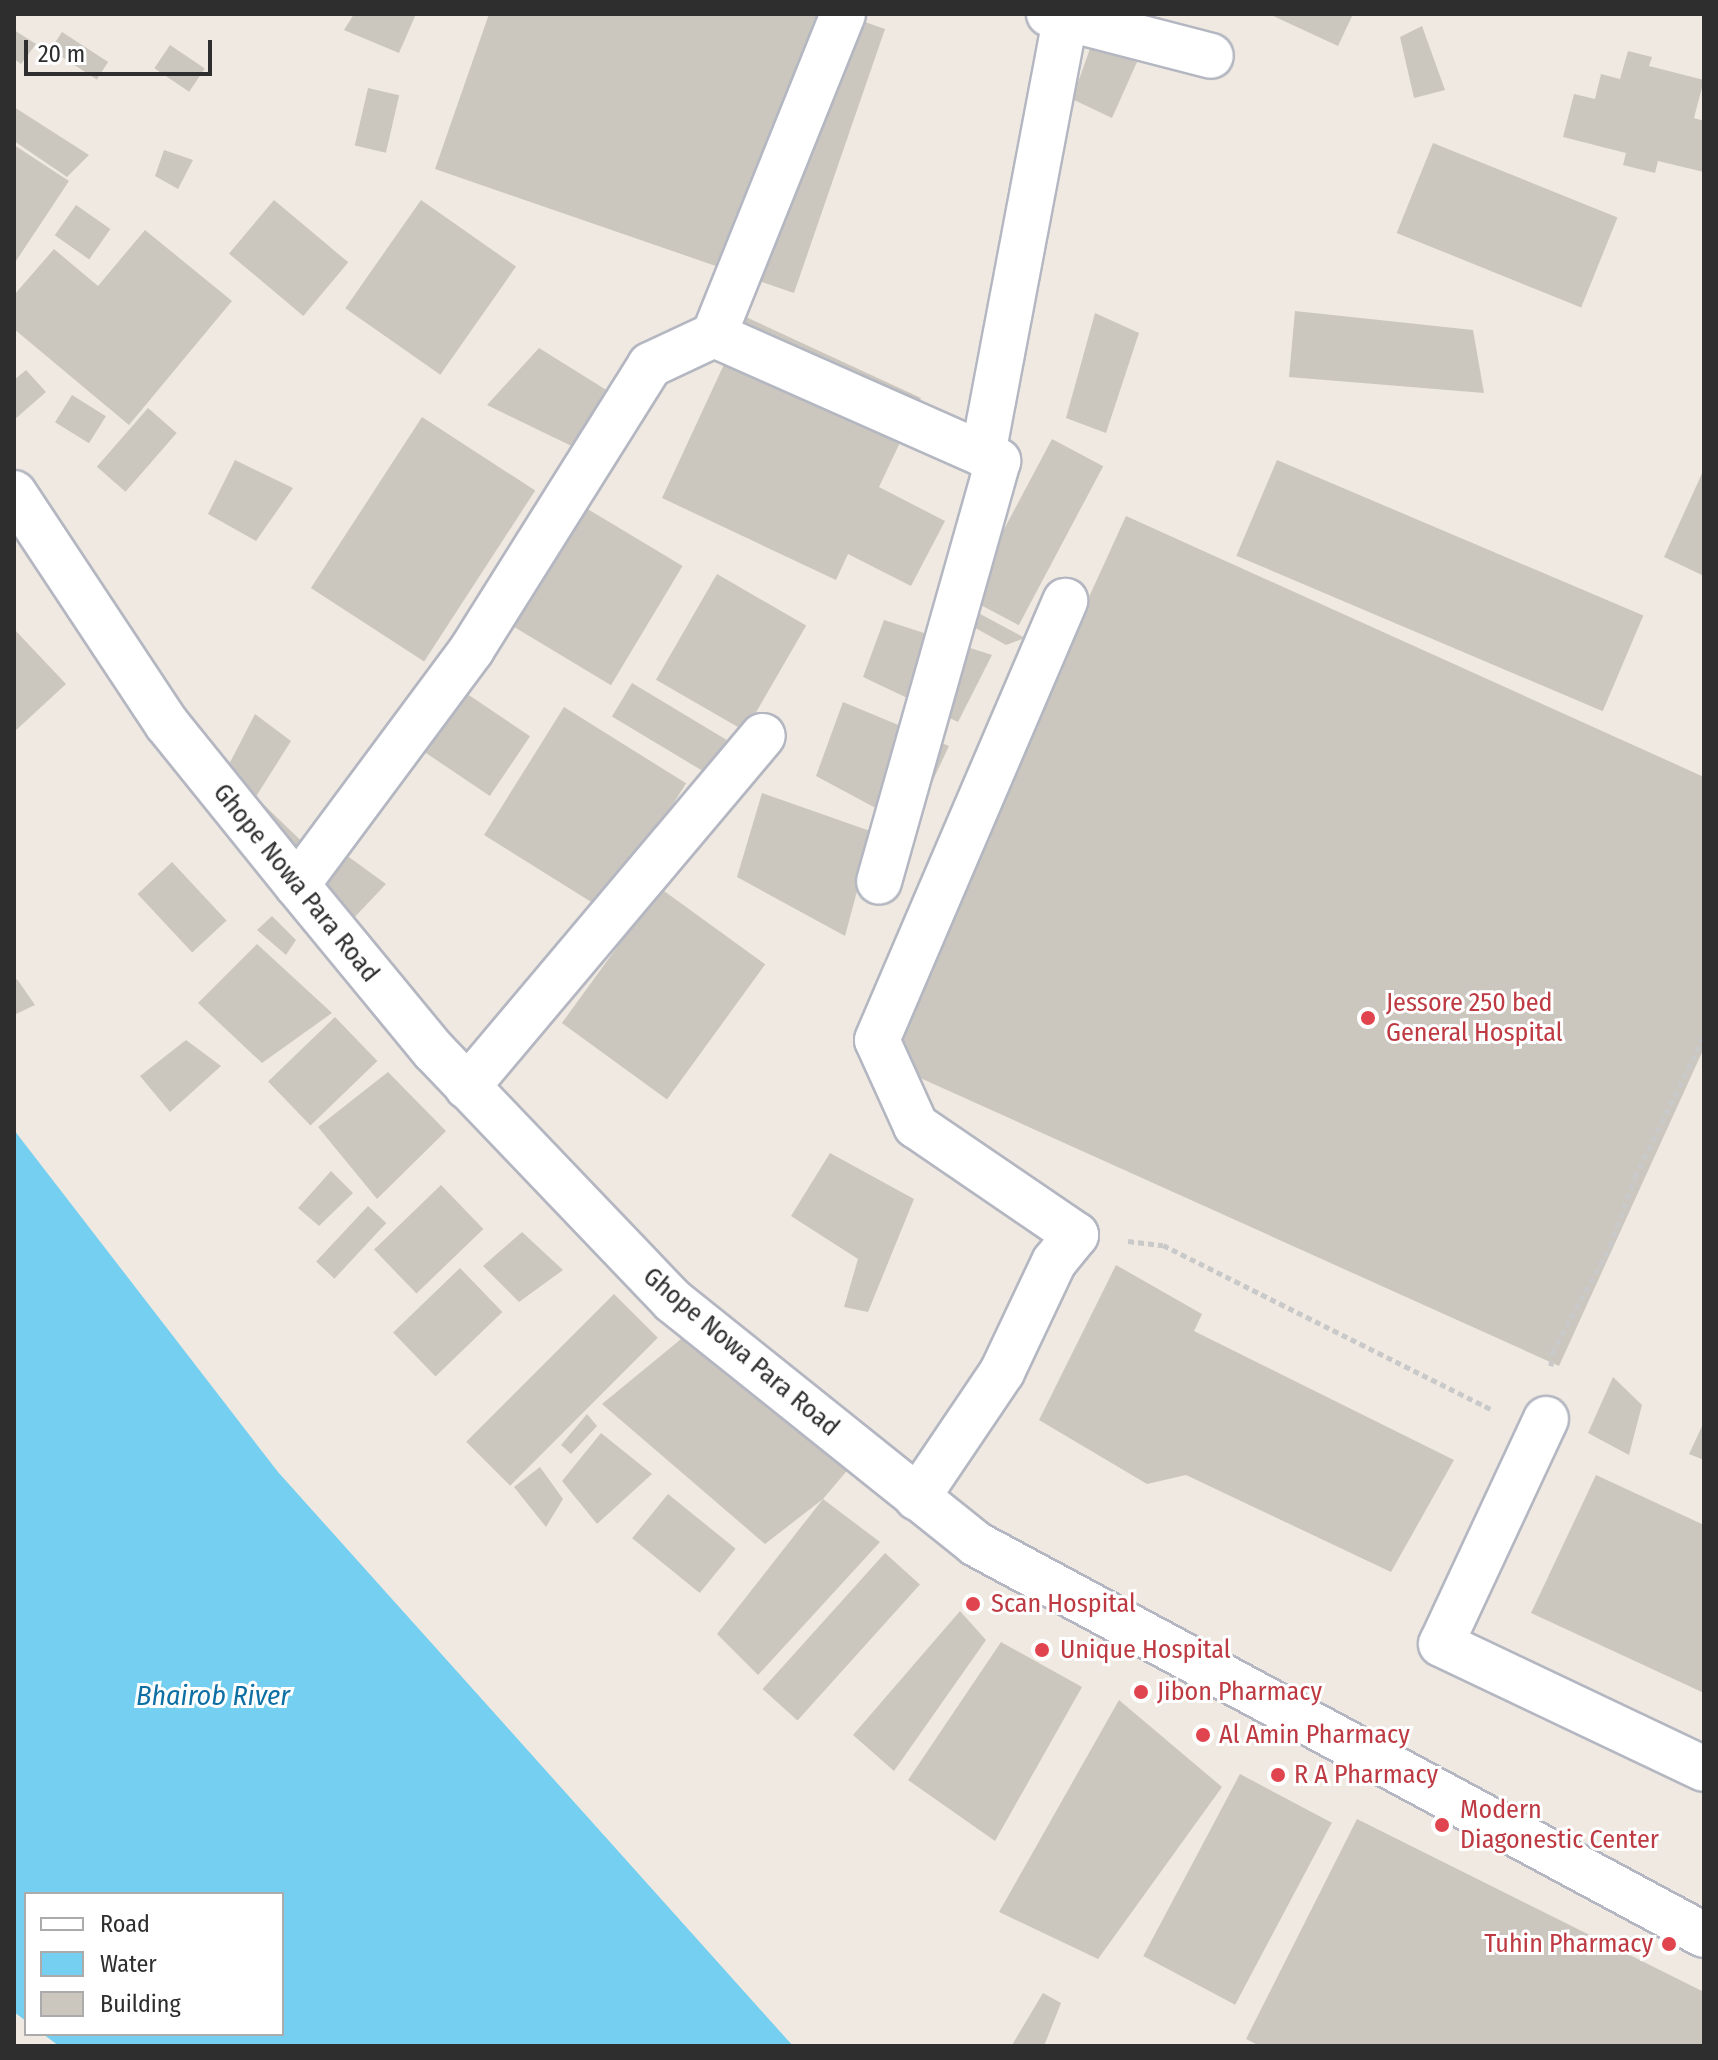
<!DOCTYPE html>
<style>
body{margin:0}
#map{position:relative;width:1718px;height:2060px;overflow:hidden;background:#efe9e1;font-family:"Fira Sans Condensed",sans-serif}
div>[style]{position:absolute}
[style*='--x']{left:calc(var(--x)*1px);top:calc(var(--y)*1px);width:calc(var(--w)*1px);rotate:calc(var(--a)*1deg)}
.water>*{inset:0;background:#75cff0}
.building>*{inset:0;background:#cbc7bf;transform-origin:0 0}
.path>*{height:5px;margin-top:-2.5px;transform-origin:0;background:repeating-linear-gradient(90deg,#c9c9c9 0 6px,transparent 0 10px)}
.roads{filter:drop-shadow(2px 0 #b4b7c1) drop-shadow(-2px 0 #b4b7c1) drop-shadow(0 2px #b4b7c1) drop-shadow(0 -2px #b4b7c1)}
.minor>*{height:44px;margin:-22px;padding:0 22px;transform-origin:22px;border-radius:22px;background:#fff}
.dots>*{width:22px;height:22px;translate:-50% -50%;box-sizing:border-box;border:4px solid #fff;border-radius:50%}
span{translate:-50% -50%;white-space:nowrap;text-align:center;line-height:1.15;-webkit-text-stroke:6px #fff;paint-order:stroke}
.street-label{font-size:26px;color:#2e2e2e}
.health-label{font-size:26px;color:#be3a42}
.left{translate:0 -50%;text-align:left}
.right{translate:-100% -50%;text-align:right}
.water-label{font-size:28px;color:#0d6fa3;font-style:italic}
.frame{position:absolute;inset:0;border:16px solid #2e2e2e;pointer-events:none}
.legend{position:absolute;left:24px;top:1892px;width:260px;height:144px;box-sizing:border-box;background:#fff;border:2px solid #ababab;margin:0;padding:10px 14px;list-style:none;font-size:24px;color:#2e2e2e}
.legend li{display:flex;align-items:center;gap:16px;height:40px}
.legend b{width:40px;border:2px solid #ababab}
.scale{position:absolute;left:24px;top:40px;width:188px;height:36px;box-sizing:border-box;border:4px solid #2e2e2e;border-top:0;padding-left:10px;font-size:24px;line-height:28px;white-space:nowrap;color:#2e2e2e;-webkit-text-stroke:6px #fff;paint-order:stroke}
</style>
<div id="map">
<div class="water">
<i style="clip-path:polygon(14px 1130px,278px 1472px,793px 2046px,59px 2046px,43px 2034px,282px 2034px,282px 1894px,26px 1894px,26px 2021px,14px 2012px)"></i>
</div>
<div class="building">
<i style="clip-path:polygon(354px 14px,416px 14px,399px 53px,344px 30px)"></i>
<i style="clip-path:polygon(489px 14px,842px 14px,885px 29px,794px 293px,435px 169px)"></i>
<i style="clip-path:polygon(1269px 14px,1353px 14px,1338px 46px)"></i>
<i style="clip-path:polygon(1422px 26px,1445px 90px,1414px 98px,1400px 37px)"></i>
<i style="clip-path:polygon(14px 30px,36px 44px,21px 64px,14px 59px)"></i>
<i style="left:62px;top:32px;width:55px;height:21px;rotate:33deg"></i>
<i style="left:170px;top:45px;width:42px;height:28px;rotate:34deg"></i>
<i style="clip-path:polygon(1091px 46px,1137px 62px,1112px 118px,1072px 99px)"></i>
<i style="clip-path:polygon(1628px 51px,1652px 57px,1649px 66px,1704px 80px,1694px 118px,1704px 121px,1704px 172px,1658px 161px,1655px 173px,1623px 165px,1626px 153px,1563px 137px,1574px 94px,1595px 99px,1601px 74px,1620px 79px)"></i>
<i style="left:368px;top:88px;width:32px;height:59px;rotate:13deg"></i>
<i style="clip-path:polygon(14px 107px,89px 155px,67px 177px,14px 141px)"></i>
<i style="left:1433px;top:143px;width:199px;height:97px;rotate:22deg"></i>
<i style="clip-path:polygon(14px 145px,69px 181px,14px 264px)"></i>
<i style="clip-path:polygon(164px 150px,193px 160px,178px 189px,155px 176px)"></i>
<i style="left:274px;top:200px;width:97px;height:70px;rotate:40deg"></i>
<i style="left:421px;top:200px;width:116px;height:132px;rotate:35deg"></i>
<i style="left:76px;top:205px;width:42px;height:37px;rotate:35deg"></i>
<i style="clip-path:polygon(145px 230px,232px 301px,129px 425px,14px 329px,14px 295px,54px 249px,98px 286px)"></i>
<i style="clip-path:polygon(1295px 311px,1473px 330px,1484px 393px,1289px 377px)"></i>
<i style="clip-path:polygon(1095px 313px,1139px 333px,1106px 433px,1066px 418px)"></i>
<i style="clip-path:polygon(746px 317px,921px 398px,879px 487px,945px 521px,911px 586px,848px 554px,836px 580px,662px 498px)"></i>
<i style="clip-path:polygon(539px 348px,616px 396px,584px 452px,487px 405px)"></i>
<i style="clip-path:polygon(26px 370px,46px 392px,14px 420px,14px 380px)"></i>
<i style="left:72px;top:395px;width:40px;height:32px;rotate:32deg"></i>
<i style="left:148px;top:408px;width:38px;height:78px;rotate:41deg"></i>
<i style="left:422px;top:417px;width:135px;height:204px;rotate:33deg"></i>
<i style="left:1052px;top:439px;width:58px;height:180px;rotate:28deg"></i>
<i style="clip-path:polygon(235px 460px,293px 488px,256px 541px,208px 514px)"></i>
<i style="left:1277px;top:460px;width:398px;height:104px;rotate:23deg"></i>
<i style="clip-path:polygon(1704px 469px,1704px 576px,1664px 557px)"></i>
<i style="left:566px;top:496px;width:136px;height:139px;rotate:31deg"></i>
<i style="clip-path:polygon(1126px 516px,1704px 777px,1704px 1048px,1559px 1366px,878px 1059px)"></i>
<i style="left:717px;top:574px;width:103px;height:122px;rotate:30deg"></i>
<i style="clip-path:polygon(969px 608px,1025px 638px,1006px 645px,970px 625px)"></i>
<i style="clip-path:polygon(884px 620px,992px 655px,958px 722px,863px 677px)"></i>
<i style="clip-path:polygon(14px 629px,66px 684px,14px 732px)"></i>
<i style="left:448px;top:681px;width:99px;height:72px;rotate:34deg"></i>
<i style="left:632px;top:683px;width:129px;height:39px;rotate:31deg"></i>
<i style="clip-path:polygon(843px 702px,949px 746px,911px 827px,816px 776px)"></i>
<i style="left:564px;top:707px;width:144px;height:151px;rotate:32deg"></i>
<i style="clip-path:polygon(255px 714px,291px 741px,252px 803px,222px 778px)"></i>
<i style="clip-path:polygon(762px 793px,873px 832px,845px 936px,737px 877px)"></i>
<i style="left:261px;top:802px;width:64px;height:24px;rotate:44deg"></i>
<i style="clip-path:polygon(342px 852px,386px 884px,351px 921px,318px 888px)"></i>
<i style="left:172px;top:862px;width:80px;height:47px;rotate:47deg"></i>
<i style="left:660px;top:888px;width:130px;height:167px;rotate:36deg"></i>
<i style="clip-path:polygon(272px 916px,296px 940px,286px 955px,257px 930px)"></i>
<i style="clip-path:polygon(257px 944px,332px 1013px,262px 1063px,198px 1003px)"></i>
<i style="clip-path:polygon(17px 979px,35px 1005px,16px 1014px,14px 981px)"></i>
<i style="left:335px;top:1017px;width:61px;height:93px;rotate:46deg"></i>
<i style="clip-path:polygon(186px 1040px,221px 1066px,170px 1112px,140px 1076px)"></i>
<i style="clip-path:polygon(388px 1072px,446px 1131px,377px 1199px,318px 1127px)"></i>
<i style="clip-path:polygon(830px 1153px,914px 1199px,868px 1312px,844px 1307px,858px 1259px,791px 1216px)"></i>
<i style="clip-path:polygon(331px 1171px,353px 1193px,319px 1226px,298px 1208px)"></i>
<i style="left:441px;top:1185px;width:61px;height:93px;rotate:46deg"></i>
<i style="left:368px;top:1206px;width:25px;height:76px;rotate:43deg"></i>
<i style="clip-path:polygon(522px 1232px,563px 1270px,519px 1302px,483px 1266px)"></i>
<i style="clip-path:polygon(1116px 1265px,1202px 1314px,1194px 1331px,1454px 1460px,1391px 1572px,1186px 1475px,1147px 1484px,1039px 1420px)"></i>
<i style="left:460px;top:1268px;width:61px;height:93px;rotate:46deg"></i>
<i style="left:614px;top:1294px;width:62px;height:209px;rotate:45deg"></i>
<i style="clip-path:polygon(686px 1335px,851px 1466px,823px 1499px,765px 1544px,602px 1404px)"></i>
<i style="clip-path:polygon(1613px 1377px,1642px 1405px,1629px 1455px,1588px 1433px)"></i>
<i style="clip-path:polygon(587px 1414px,597px 1426px,571px 1454px,561px 1445px)"></i>
<i style="clip-path:polygon(1704px 1422px,1704px 1460px,1689px 1454px)"></i>
<i style="clip-path:polygon(601px 1433px,652px 1474px,597px 1524px,562px 1481px)"></i>
<i style="clip-path:polygon(540px 1467px,563px 1499px,546px 1527px,514px 1487px)"></i>
<i style="clip-path:polygon(1596px 1475px,1704px 1525px,1704px 1693px,1531px 1613px)"></i>
<i style="left:668px;top:1494px;width:87px;height:57px;rotate:39deg"></i>
<i style="clip-path:polygon(823px 1499px,880px 1542px,758px 1675px,717px 1634px)"></i>
<i style="left:885px;top:1553px;width:47px;height:183px;rotate:42deg"></i>
<i style="clip-path:polygon(960px 1611px,986px 1640px,894px 1771px,853px 1735px)"></i>
<i style="clip-path:polygon(1001px 1642px,1082px 1687px,995px 1841px,908px 1780px)"></i>
<i style="clip-path:polygon(1119px 1700px,1222px 1787px,1098px 1959px,999px 1912px)"></i>
<i style="left:1240px;top:1774px;width:104px;height:206px;rotate:28deg"></i>
<i style="clip-path:polygon(1357px 1819px,1704px 1992px,1704px 2046px,1260px 2046px,1246px 2039px)"></i>
<i style="clip-path:polygon(1043px 1993px,1061px 2003px,1044px 2046px,1012px 2045px)"></i>
</div>
<div class="path">
<i style="--x:1128;--y:1241;--w:35;--a:7"></i>
<i style="--x:1163;--y:1245;--w:367;--a:26.6"></i>
<i style="--x:1551;--y:1366;--w:13;--a:-86"></i>
<i style="--x:1552;--y:1353;--w:122;--a:-61.5"></i>
<i style="--x:1610;--y:1246;--w:73;--a:-70.1"></i>
<i style="--x:1635;--y:1177;--w:157;--a:-63.9"></i>
</div>
<div class="roads">
<div class="minor">
<i style="--x:1049;--y:14;--w:167;--a:14.5"></i>
<i style="--x:714;--y:335;--w:346;--a:-68.1"></i>
<i style="--x:983;--y:454;--w:442;--a:-79.3"></i>
<i style="--x:14;--y:493;--w:277;--a:56.5"></i>
<i style="--x:167;--y:724;--w:207;--a:51.1"></i>
<i style="--x:297;--y:885;--w:215;--a:50.5"></i>
<i style="--x:434;--y:1051;--w:346;--a:46.3"></i>
<i style="--x:673;--y:1301;--w:388;--a:38.7"></i>
<i style="--x:976;--y:1544;--w:826;--a:28.24"></i>
<i style="--x:297;--y:885;--w:294;--a:-53.4"></i>
<i style="--x:472;--y:649;--w:335;--a:-57.9"></i>
<i style="--x:650;--y:365;--w:71;--a:-25.1"></i>
<i style="--x:714;--y:335;--w:311;--a:23.9"></i>
<i style="--x:998;--y:461;--w:437;--a:105.8"></i>
<i style="--x:467;--y:1087;--w:459;--a:-49.9"></i>
<i style="--x:1546;--y:1419;--w:248;--a:115"></i>
<i style="--x:1441;--y:1644;--w:291;--a:25.4"></i>
<i style="--x:917;--y:1498;--w:152;--a:-56"></i>
<i style="--x:1002;--y:1372;--w:122;--a:-64.7"></i>
<i style="--x:1054;--y:1262;--w:35;--a:-51"></i>
<i style="--x:1076;--y:1235;--w:194;--a:-145.7"></i>
<i style="--x:916;--y:1126;--w:94;--a:-114.4"></i>
<i style="--x:877;--y:1040;--w:478;--a:-66.8"></i>
</div>
</div>
<div class="dots">
<i style="left:1368px;top:1018px;background:#e0444e"></i>
<i style="left:973px;top:1604px;background:#e0444e"></i>
<i style="left:1042px;top:1650px;background:#e0444e"></i>
<i style="left:1141px;top:1692px;background:#e0444e"></i>
<i style="left:1203px;top:1735px;background:#e0444e"></i>
<i style="left:1278px;top:1775px;background:#e0444e"></i>
<i style="left:1442px;top:1825px;background:#e0444e"></i>
<i style="left:1669px;top:1944px;background:#e0444e"></i>
</div>
<div class="street-label">
<span style="left:296px;top:883px;rotate:51deg">Ghope Nowa Para Road</span>
<span style="left:741px;top:1352px;rotate:40deg">Ghope Nowa Para Road</span>
</div>
<div class="health-label">
<span class="left" style="left:1386px;top:1018px">Jessore 250 bed<br>General Hospital</span>
<span class="left" style="left:991px;top:1604px">Scan Hospital</span>
<span class="left" style="left:1060px;top:1650px">Unique Hospital</span>
<span class="left" style="left:1157px;top:1692px">Jibon Pharmacy</span>
<span class="left" style="left:1219px;top:1735px">Al Amin Pharmacy</span>
<span class="left" style="left:1294px;top:1775px">R A Pharmacy</span>
<span class="left" style="left:1460px;top:1825px">Modern<br>Diagonestic Center</span>
<span class="right" style="left:1653px;top:1944px">Tuhin Pharmacy</span>
</div>
<div class="water-label">
<span style="left:213px;top:1696px">Bhairob River</span>
</div>
<div class="frame"></div>
<ul class="legend">
<li><b style="height:10px;background:#fff"></b>Road</li>
<li><b style="height:22px;background:#75cff0"></b>Water</li>
<li><b style="height:22px;background:#cbc7bf"></b>Building</li>
</ul>
<div class="scale">20 m</div>
</div>
